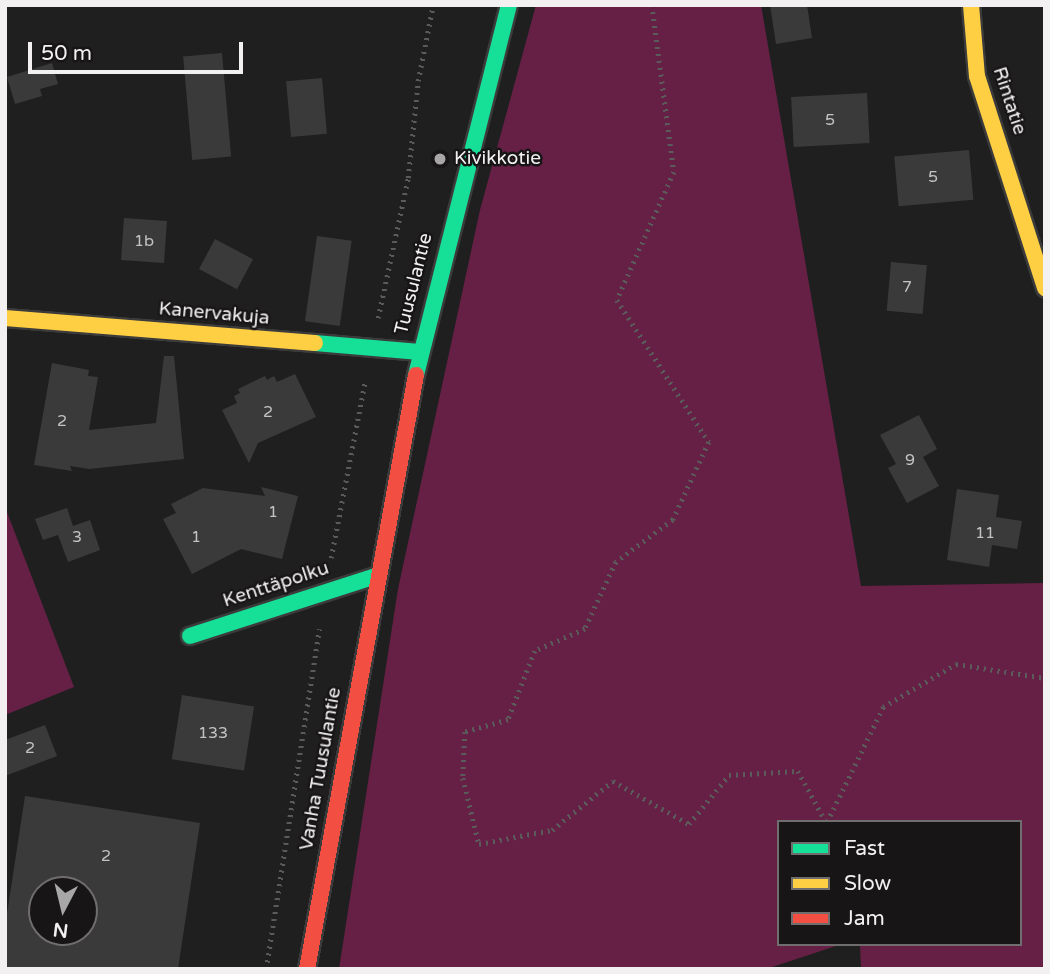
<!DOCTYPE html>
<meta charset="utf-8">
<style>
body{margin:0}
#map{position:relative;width:1050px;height:974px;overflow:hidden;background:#201f1f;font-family:"Varela Round",sans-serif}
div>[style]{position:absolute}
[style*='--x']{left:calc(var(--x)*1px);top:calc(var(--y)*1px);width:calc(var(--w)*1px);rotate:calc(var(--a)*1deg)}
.forest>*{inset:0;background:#662046}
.building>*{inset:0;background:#3b3a3a;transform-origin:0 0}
.path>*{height:4.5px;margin-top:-2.25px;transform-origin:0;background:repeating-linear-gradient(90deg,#5c5b5b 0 2px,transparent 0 7px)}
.roads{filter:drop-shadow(2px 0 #3b3b3b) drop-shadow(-2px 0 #3b3b3b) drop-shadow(0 2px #3b3b3b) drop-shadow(0 -2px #3b3b3b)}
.fast>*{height:16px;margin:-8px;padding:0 8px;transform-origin:8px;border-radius:8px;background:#16e098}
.slow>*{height:16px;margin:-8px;padding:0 8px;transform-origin:8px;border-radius:8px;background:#ffcf43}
.jam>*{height:16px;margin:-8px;padding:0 8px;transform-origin:8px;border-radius:8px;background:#f24e42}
.dots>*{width:19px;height:19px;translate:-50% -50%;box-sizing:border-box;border:4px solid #181516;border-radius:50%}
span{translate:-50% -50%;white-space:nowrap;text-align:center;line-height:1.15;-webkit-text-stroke:5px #181516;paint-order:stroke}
.number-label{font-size:16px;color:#c4c2c3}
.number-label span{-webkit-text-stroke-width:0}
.street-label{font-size:19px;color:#f2f0f1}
.poi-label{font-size:19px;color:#f2f0f1}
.left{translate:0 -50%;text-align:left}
.frame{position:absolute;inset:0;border:7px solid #f2f0f1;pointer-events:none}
.legend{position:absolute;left:777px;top:820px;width:245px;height:126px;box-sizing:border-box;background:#181516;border:2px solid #6f6d6e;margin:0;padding:9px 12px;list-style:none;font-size:21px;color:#f2f0f1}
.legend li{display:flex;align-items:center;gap:14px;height:35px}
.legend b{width:35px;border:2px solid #6f6d6e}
.north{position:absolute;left:28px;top:876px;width:70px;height:70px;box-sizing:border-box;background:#181516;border:2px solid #6f6d6e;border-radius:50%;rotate:187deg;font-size:19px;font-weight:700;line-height:28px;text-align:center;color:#f2f0f1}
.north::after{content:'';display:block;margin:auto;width:24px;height:32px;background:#a8a7a8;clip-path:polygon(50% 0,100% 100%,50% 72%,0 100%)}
.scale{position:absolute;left:28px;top:42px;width:215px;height:32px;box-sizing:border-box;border:4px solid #f2f0f1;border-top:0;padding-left:9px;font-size:21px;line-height:24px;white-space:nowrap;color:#f2f0f1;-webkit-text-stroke:5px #181516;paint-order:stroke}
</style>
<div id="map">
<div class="forest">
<i style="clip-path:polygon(536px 5px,761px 5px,861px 586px,1045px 583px,1045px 969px,861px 969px,860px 944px,1020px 944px,1020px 822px,779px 822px,779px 944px,842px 944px,766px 969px,339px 969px,398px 589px,480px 210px)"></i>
<i style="clip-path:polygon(5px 507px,74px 687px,5px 715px)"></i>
</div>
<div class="building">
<i style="clip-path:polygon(770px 5px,807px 5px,812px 38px,776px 44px)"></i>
<i style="left:222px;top:53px;width:104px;height:39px;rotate:85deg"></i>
<i style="clip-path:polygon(52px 63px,58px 84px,40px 89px,42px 96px,15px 104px,7px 77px)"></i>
<i style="left:322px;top:78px;width:56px;height:36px;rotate:85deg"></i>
<i style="left:867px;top:93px;width:50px;height:76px;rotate:87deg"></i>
<i style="left:969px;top:150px;width:50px;height:75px;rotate:85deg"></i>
<i style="left:124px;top:218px;width:43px;height:42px;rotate:4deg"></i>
<i style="left:317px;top:236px;width:35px;height:86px;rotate:8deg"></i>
<i style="left:215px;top:239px;width:43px;height:34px;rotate:28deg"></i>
<i style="left:891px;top:262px;width:36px;height:49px;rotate:5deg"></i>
<i style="clip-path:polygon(164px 356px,174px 356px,184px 459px,89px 469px,70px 466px,72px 471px,34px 465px,52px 363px,89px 370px,88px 376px,98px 377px,89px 430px,156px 423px)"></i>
<i style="clip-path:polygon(295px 374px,316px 417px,258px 443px,249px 463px,222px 410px,237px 403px,234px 396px,240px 393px,238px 389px,265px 376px,267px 380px,274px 376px,277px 382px)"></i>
<i style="clip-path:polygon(919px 415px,937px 449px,923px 457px,939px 486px,907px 503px,888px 468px,896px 464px,880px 435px)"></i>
<i style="clip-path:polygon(261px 487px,298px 496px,282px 559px,241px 549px,192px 574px,163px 519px,176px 513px,171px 504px,203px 488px,265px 496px)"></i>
<i style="clip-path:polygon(957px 489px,999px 495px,996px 517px,1022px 521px,1017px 549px,992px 545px,989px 567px,947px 560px)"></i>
<i style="clip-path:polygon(67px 508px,73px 526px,90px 520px,100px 550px,68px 562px,58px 535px,43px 540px,35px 519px)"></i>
<i style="left:182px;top:695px;width:73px;height:65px;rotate:9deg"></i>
<i style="clip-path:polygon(45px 725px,57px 756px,5px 776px,5px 740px)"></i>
<i style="clip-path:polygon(evenodd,25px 796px,200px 823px,178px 969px,5px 969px,5px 927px,25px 796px,42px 890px,84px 890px,84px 932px,42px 932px,42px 890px)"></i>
</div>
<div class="path">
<i style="--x:652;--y:5;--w:168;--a:82.5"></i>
<i style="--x:674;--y:172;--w:140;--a:114"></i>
<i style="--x:617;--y:300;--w:169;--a:57.1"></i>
<i style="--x:709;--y:442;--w:86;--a:114.8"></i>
<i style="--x:673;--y:520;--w:71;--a:143.6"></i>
<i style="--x:616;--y:562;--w:74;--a:114.8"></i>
<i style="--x:585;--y:629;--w:55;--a:156.3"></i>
<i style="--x:535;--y:651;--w:74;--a:111.4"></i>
<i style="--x:508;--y:720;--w:45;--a:164.4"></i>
<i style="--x:465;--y:732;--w:46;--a:92.5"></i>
<i style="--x:463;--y:778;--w:68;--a:76.4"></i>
<i style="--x:479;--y:844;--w:74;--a:-10.9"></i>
<i style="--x:552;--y:830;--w:78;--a:-38.8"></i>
<i style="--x:613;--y:781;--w:87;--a:29.5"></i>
<i style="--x:689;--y:824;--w:63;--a:-50.8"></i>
<i style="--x:729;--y:775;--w:69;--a:-3.3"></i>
<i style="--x:798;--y:771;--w:58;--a:61.2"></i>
<i style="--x:378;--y:318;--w:143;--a:-77.9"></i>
<i style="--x:408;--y:178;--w:98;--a:-84.1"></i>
<i style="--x:418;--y:81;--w:77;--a:-78.8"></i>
<i style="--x:331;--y:558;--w:180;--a:-79.1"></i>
<i style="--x:827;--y:822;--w:128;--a:-64"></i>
<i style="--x:883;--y:707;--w:85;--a:-30.5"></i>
<i style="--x:956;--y:664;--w:90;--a:8.9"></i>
<i style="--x:266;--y:969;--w:344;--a:-81.1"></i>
</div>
<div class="roads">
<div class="fast">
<i style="--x:315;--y:343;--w:105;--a:4.9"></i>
<i style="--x:416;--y:375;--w:382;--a:-75.9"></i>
<i style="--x:190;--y:636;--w:195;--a:-17.9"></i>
</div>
<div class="slow">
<i style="--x:971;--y:5;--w:71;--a:85.2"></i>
<i style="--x:977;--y:76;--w:223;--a:72.2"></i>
<i style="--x:5;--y:318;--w:311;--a:4.6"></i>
</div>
<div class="jam">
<i style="--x:307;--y:969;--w:604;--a:-79.6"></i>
</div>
</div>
<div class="dots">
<i style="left:440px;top:159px;background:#a8a7a8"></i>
</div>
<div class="number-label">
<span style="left:830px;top:120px">5</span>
<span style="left:933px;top:177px">5</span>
<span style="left:144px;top:241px">1b</span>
<span style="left:907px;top:287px">7</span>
<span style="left:268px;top:412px">2</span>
<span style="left:62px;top:421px">2</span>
<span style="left:910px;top:460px">9</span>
<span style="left:273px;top:512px">1</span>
<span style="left:985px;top:533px">11</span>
<span style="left:77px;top:537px">3</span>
<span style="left:196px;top:537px">1</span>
<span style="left:213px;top:733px">133</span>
<span style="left:30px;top:748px">2</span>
<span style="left:106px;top:856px">2</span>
</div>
<div class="street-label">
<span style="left:1009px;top:101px;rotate:72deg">Rintatie</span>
<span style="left:414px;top:284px;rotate:-76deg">Tuusulantie</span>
<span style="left:214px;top:314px;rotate:5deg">Kanervakuja</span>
<span style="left:276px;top:585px;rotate:-18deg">Kenttäpolku</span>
<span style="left:321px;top:769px;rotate:-80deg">Vanha Tuusulantie</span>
</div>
<div class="poi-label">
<span class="left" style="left:454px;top:159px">Kivikkotie</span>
</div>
<div class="frame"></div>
<ul class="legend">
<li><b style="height:9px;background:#16e098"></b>Fast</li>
<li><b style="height:9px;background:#ffcf43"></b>Slow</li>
<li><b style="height:9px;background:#f24e42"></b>Jam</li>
</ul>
<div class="north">N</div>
<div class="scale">50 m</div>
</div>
